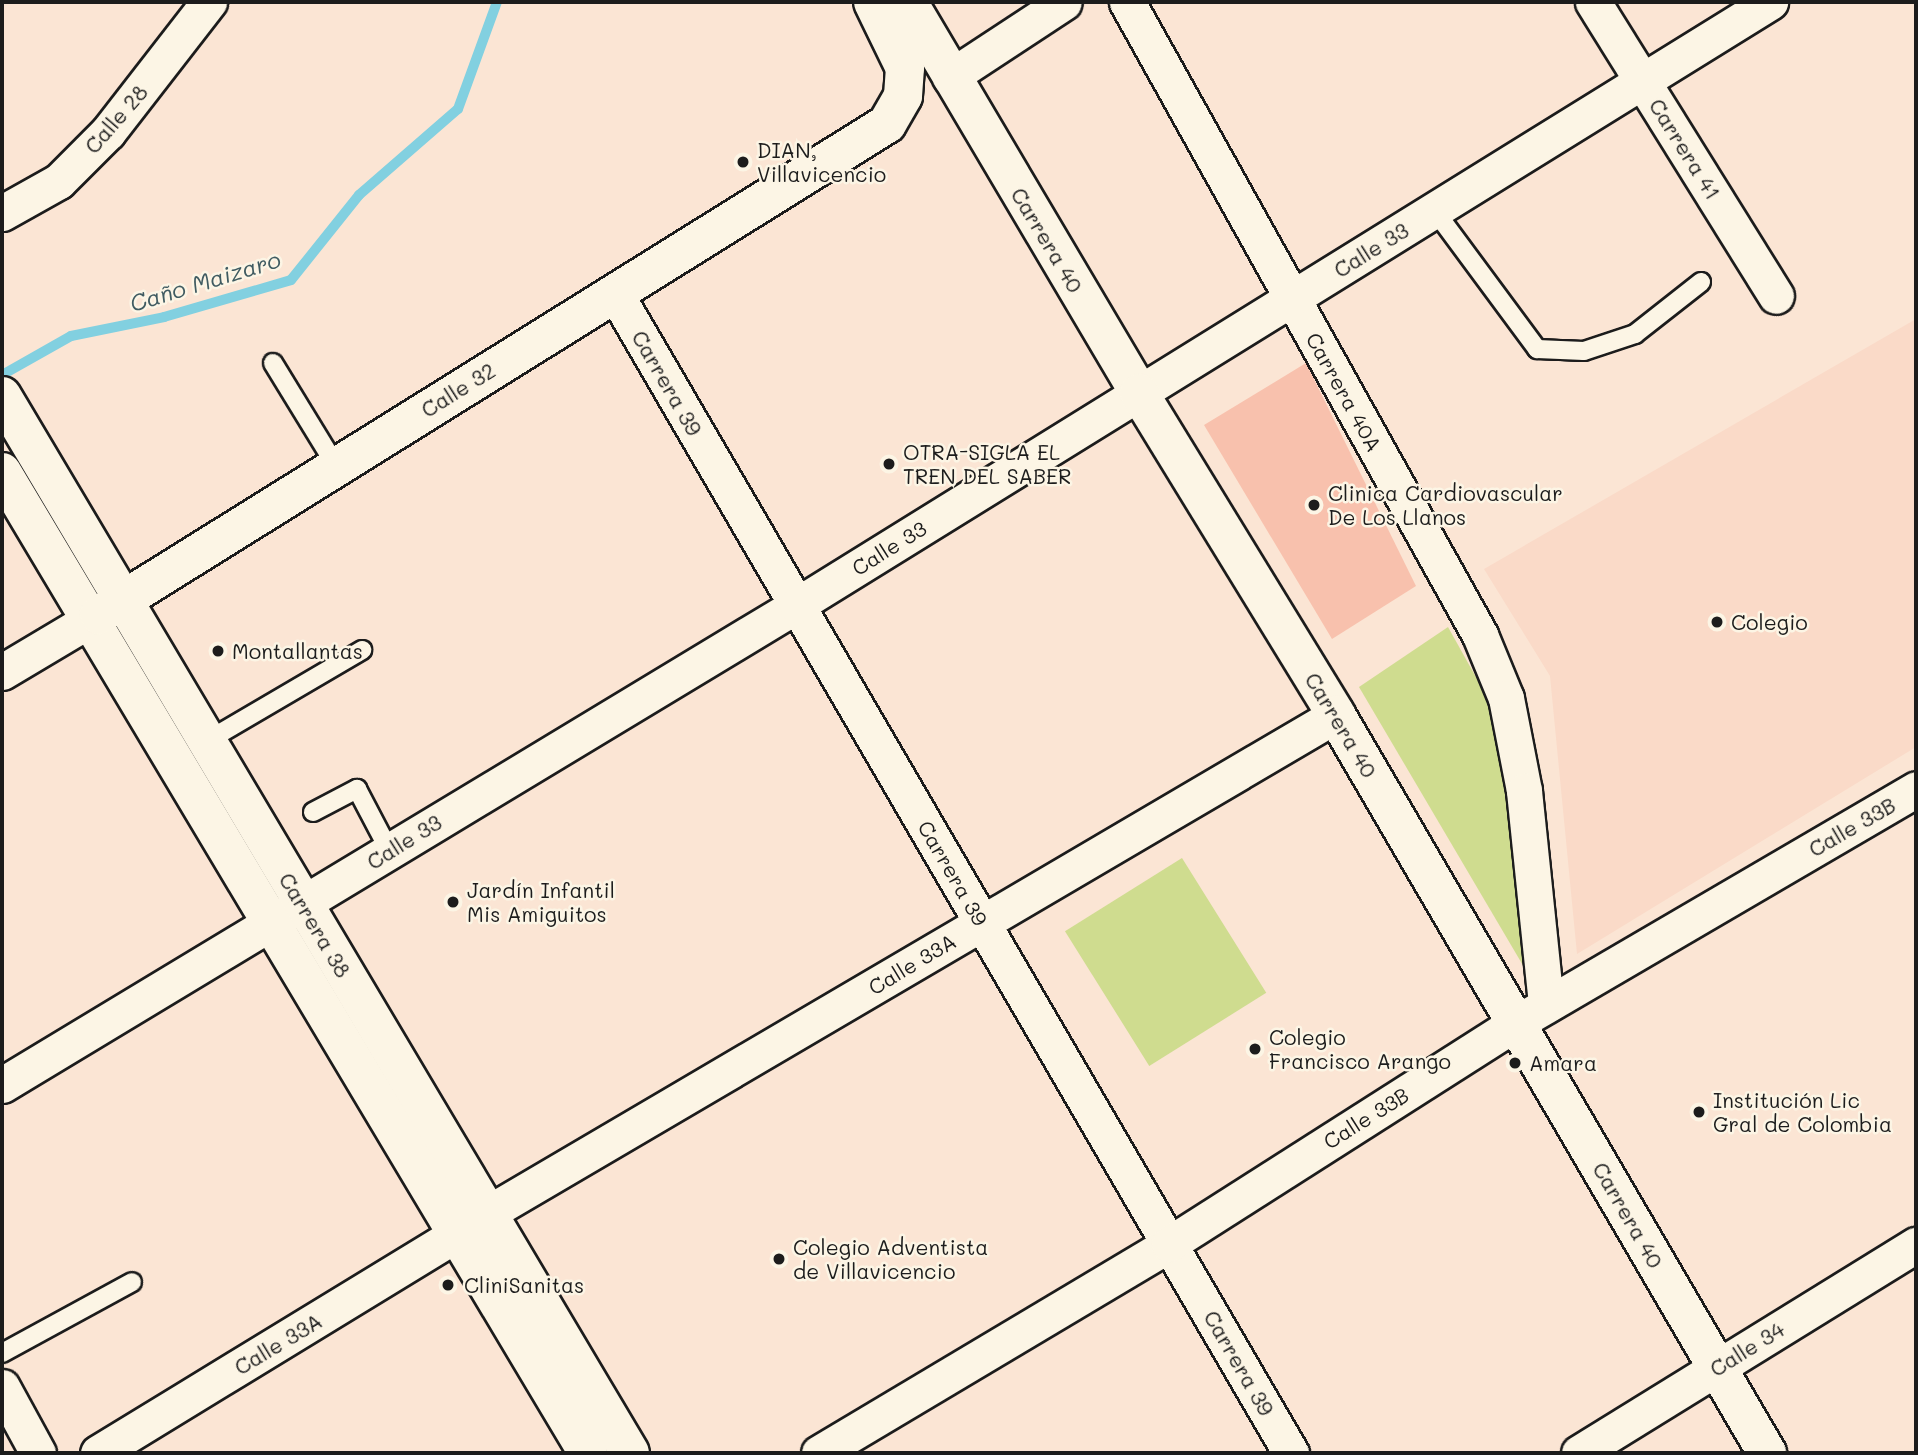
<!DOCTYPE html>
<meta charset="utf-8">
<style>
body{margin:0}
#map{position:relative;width:1918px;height:1455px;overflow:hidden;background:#fbe5d4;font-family:Mali,sans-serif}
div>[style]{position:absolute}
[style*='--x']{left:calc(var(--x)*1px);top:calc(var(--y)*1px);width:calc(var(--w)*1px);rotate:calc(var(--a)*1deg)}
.built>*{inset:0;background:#fadac8}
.green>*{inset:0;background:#cfdc8f;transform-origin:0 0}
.stream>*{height:10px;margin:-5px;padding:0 5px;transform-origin:5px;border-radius:5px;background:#82d0e0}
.building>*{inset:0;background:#f8c1ad}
.roads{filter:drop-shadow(2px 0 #1c1c1c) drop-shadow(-2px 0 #1c1c1c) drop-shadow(0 2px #1c1c1c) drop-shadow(0 -2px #1c1c1c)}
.service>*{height:18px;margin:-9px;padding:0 9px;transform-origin:9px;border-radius:9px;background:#fcf5e5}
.minor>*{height:35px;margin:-17.5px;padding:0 17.5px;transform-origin:17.5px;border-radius:17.5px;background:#fcf5e5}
.tertiary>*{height:38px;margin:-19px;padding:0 19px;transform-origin:19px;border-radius:19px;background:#fcf5e5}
.dots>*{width:19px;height:19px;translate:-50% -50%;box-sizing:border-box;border:4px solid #fcf5e5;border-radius:50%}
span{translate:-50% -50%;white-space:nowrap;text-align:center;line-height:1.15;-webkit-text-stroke:5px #fcf5e5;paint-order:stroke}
.street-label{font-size:21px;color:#1c1c1c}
.poi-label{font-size:21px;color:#1c1c1c}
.left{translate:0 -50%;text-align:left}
.water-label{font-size:23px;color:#405b61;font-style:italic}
.frame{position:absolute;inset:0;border:4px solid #1c1c1c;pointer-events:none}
</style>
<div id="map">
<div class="built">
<i style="clip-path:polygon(1916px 319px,1916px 747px,1577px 954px,1550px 676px,1484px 569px)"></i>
</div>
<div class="green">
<i style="clip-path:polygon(1448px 627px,1501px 722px,1534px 984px,1359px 687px)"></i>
<i style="left:1182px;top:858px;width:159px;height:138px;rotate:58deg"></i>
</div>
<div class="stream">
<i style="--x:2;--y:375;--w:79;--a:-29.5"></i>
<i style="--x:71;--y:336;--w:95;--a:-11.5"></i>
<i style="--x:164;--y:317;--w:132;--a:-16.2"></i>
<i style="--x:291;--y:280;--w:109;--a:-51.3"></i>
<i style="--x:359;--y:195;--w:131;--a:-41"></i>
<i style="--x:458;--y:109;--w:114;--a:-70"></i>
</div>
<div class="building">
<i style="clip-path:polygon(1306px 363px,1416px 586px,1332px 639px,1204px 425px)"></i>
</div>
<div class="roads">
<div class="service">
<i style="--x:1435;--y:211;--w:172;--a:53.5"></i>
<i style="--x:1537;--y:349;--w:47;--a:2.4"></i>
<i style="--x:1584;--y:351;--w:54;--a:-18.4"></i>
<i style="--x:1635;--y:334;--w:84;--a:-38.2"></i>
<i style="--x:273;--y:363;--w:121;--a:58.5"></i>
<i style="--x:207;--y:741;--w:180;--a:-30.4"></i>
<i style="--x:313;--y:812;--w:50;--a:-27.6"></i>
<i style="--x:357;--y:789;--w:69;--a:62.3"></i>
<i style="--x:2;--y:1353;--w:148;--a:-28.6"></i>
</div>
<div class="minor">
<i style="--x:1127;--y:2;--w:725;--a:60.85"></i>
<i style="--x:1480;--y:635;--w:68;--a:67.6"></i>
<i style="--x:1506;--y:698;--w:95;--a:79"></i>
<i style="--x:1524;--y:791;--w:215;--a:84.1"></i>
<i style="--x:1593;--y:2;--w:346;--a:58.1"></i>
<i style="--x:950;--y:77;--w:136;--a:-33.3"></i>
<i style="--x:2;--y:213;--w:65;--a:-29.3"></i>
<i style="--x:59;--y:181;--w:69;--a:-45"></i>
<i style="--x:108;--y:132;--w:165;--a:-52.2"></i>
<i style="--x:615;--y:293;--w:1343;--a:59.77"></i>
<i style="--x:2;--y:672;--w:104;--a:-30.8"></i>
<i style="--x:2;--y:1085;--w:929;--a:-31.12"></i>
<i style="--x:797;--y:605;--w:1145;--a:-31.79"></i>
<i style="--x:488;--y:1213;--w:983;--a:-30.42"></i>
<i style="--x:2;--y:1387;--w:75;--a:61.4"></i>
<i style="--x:98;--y:1453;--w:421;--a:-31.4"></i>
<i style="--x:819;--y:1453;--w:408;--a:-30.8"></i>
<i style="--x:1169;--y:1244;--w:411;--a:-32.5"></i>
<i style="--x:1516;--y:1023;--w:463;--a:-30.3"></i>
<i style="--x:1579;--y:1453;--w:396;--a:-31.7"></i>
</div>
<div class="tertiary">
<i style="--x:908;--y:2;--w:454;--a:59.4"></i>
<i style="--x:1139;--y:393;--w:377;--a:58.5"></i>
<i style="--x:1336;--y:715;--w:855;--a:59.71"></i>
<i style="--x:2;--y:396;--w:1229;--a:59.28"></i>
<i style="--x:2;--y:472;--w:1143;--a:59.15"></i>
<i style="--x:99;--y:615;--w:928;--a:-31.93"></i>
<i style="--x:887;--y:124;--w:32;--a:-60"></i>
<i style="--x:903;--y:96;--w:28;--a:-86"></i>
<i style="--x:905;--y:68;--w:73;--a:-115.9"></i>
</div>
</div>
<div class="dots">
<i style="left:743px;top:162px;background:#1c1c1c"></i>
<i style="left:889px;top:464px;background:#1c1c1c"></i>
<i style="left:1314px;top:505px;background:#1c1c1c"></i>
<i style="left:1717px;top:622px;background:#1c1c1c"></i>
<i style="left:218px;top:651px;background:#1c1c1c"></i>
<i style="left:453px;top:902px;background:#1c1c1c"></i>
<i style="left:1255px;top:1049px;background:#1c1c1c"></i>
<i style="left:1515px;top:1063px;background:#1c1c1c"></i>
<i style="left:1699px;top:1112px;background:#1c1c1c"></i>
<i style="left:779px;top:1259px;background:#1c1c1c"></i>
<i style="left:448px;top:1285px;background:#1c1c1c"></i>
</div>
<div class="street-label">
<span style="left:116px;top:119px;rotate:-49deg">Calle 28</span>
<span style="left:1685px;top:149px;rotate:58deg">Carrera 41</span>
<span style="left:1047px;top:240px;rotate:59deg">Carrera 40</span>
<span style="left:1371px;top:250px;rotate:-32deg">Calle 33</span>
<span style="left:667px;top:383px;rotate:60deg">Carrera 39</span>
<span style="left:458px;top:390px;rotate:-32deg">Calle 32</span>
<span style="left:1344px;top:392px;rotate:61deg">Carrera 40A</span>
<span style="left:889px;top:548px;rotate:-32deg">Calle 33</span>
<span style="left:1341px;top:725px;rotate:59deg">Carrera 40</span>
<span style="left:1852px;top:827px;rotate:-30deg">Calle 33B</span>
<span style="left:404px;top:842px;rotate:-32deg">Calle 33</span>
<span style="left:953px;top:873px;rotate:60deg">Carrera 39</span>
<span style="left:315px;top:925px;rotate:59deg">Carrera 38</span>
<span style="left:912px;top:964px;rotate:-31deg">Calle 33A</span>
<span style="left:1366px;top:1118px;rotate:-32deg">Calle 33B</span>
<span style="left:1628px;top:1215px;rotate:60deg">Carrera 40</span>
<span style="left:278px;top:1344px;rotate:-31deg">Calle 33A</span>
<span style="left:1747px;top:1349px;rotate:-32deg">Calle 34</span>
<span style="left:1239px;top:1363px;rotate:60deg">Carrera 39</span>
</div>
<div class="poi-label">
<span class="left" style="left:757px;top:162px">DIAN,<br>Villavicencio</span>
<span class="left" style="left:903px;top:464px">OTRA-SIGLA EL<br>TREN DEL SABER</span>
<span class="left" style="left:1328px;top:505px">Clinica Cardiovascular<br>De Los Llanos</span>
<span class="left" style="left:1731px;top:622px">Colegio</span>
<span class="left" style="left:232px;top:651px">Montallantas</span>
<span class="left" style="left:467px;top:902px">Jardín Infantil<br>Mis Amiguitos</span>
<span class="left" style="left:1269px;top:1049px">Colegio<br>Francisco Arango</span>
<span class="left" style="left:1529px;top:1063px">Amara</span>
<span class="left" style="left:1713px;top:1112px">Institución Lic<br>Gral de Colombia</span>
<span class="left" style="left:793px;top:1259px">Colegio Adventista<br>de Villavicencio</span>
<span class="left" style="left:464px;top:1285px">CliniSanitas</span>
</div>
<div class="water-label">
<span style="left:205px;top:281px;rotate:-17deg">Caño Maizaro</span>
</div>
<div class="frame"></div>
</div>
